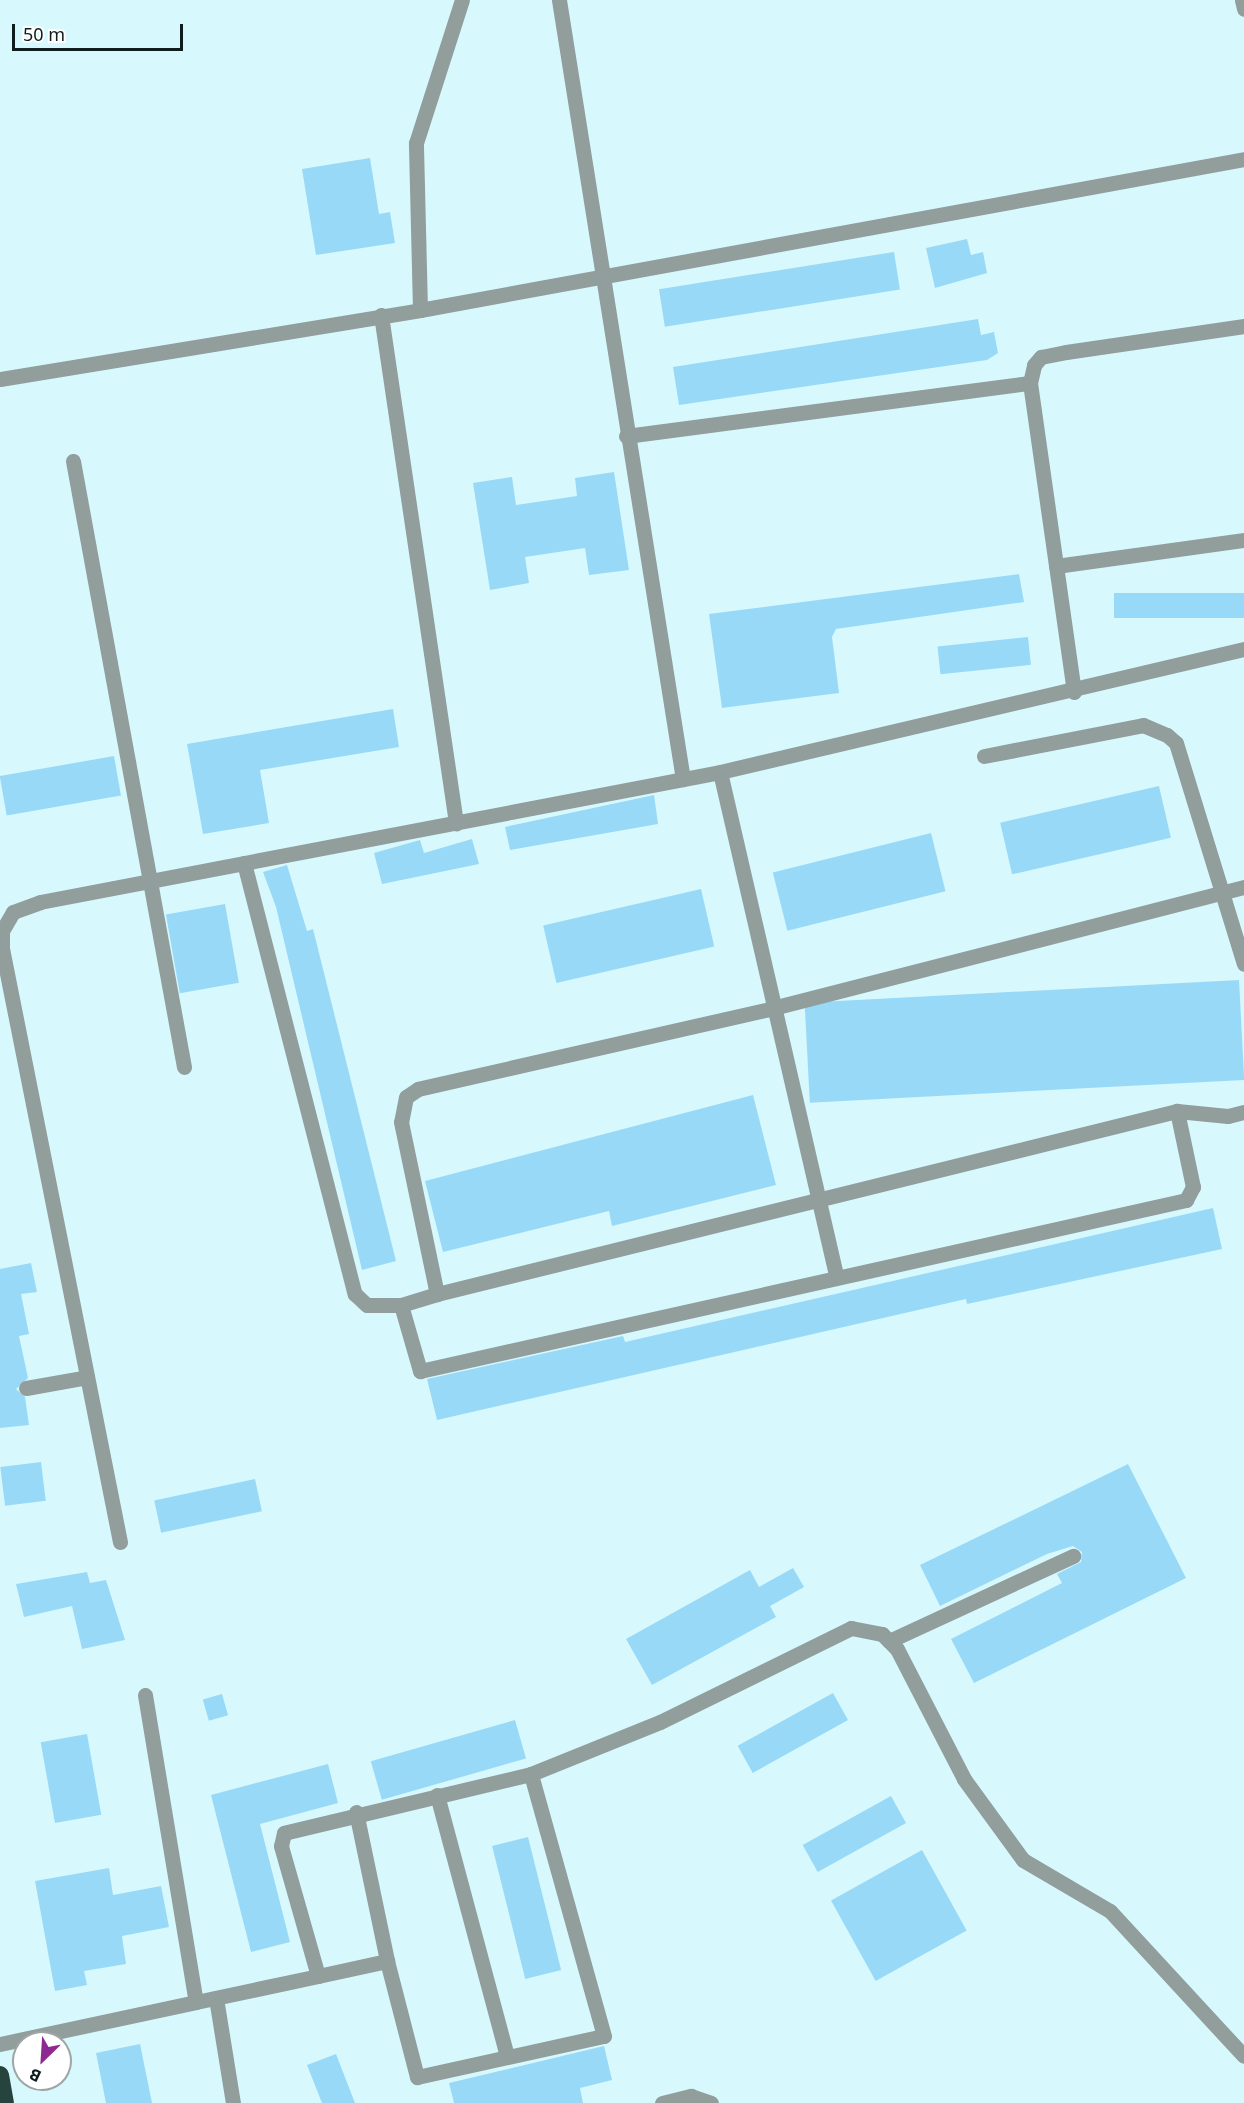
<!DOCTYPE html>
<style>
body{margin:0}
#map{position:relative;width:1244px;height:2103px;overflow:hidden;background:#d7f9fd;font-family:"Noto Sans",sans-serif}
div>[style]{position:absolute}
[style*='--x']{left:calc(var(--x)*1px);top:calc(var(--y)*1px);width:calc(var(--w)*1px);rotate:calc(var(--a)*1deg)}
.building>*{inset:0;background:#99d9f8;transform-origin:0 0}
.minor>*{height:15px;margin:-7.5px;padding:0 7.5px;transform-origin:7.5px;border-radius:7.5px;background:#919e9b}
.highway>*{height:18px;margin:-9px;padding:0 9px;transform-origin:9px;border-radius:9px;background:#27433e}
span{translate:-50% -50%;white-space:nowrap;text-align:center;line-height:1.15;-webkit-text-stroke:6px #fefffe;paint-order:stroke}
.north{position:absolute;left:12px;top:2031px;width:60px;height:60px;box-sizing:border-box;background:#fefffe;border:2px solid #9fa5a4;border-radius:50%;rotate:205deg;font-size:16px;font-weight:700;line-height:24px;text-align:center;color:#101d1e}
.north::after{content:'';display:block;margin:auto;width:21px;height:27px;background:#8c2a92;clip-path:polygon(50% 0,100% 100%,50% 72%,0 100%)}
.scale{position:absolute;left:12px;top:24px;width:171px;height:27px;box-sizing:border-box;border:3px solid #101d1e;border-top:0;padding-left:8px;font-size:18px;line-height:21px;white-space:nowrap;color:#101d1e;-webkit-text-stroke:4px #fefffe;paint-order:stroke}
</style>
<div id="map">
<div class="building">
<i style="clip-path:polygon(370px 158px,379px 214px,390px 212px,395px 243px,316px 255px,302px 169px)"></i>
<i style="clip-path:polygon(967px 239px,971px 255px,983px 252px,987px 273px,935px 288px,926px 248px)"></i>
<i style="left:894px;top:252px;width:38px;height:238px;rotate:81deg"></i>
<i style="clip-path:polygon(978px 319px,981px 335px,994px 332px,998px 353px,987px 360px,679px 405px,673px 367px)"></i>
<i style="clip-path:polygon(614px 472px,629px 570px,589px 575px,585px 548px,525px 557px,529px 583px,490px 590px,473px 483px,512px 477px,516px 505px,577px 496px,575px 478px)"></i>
<i style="clip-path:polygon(1019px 574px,1024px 602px,836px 629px,832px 637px,839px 693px,722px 708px,709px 614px)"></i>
<i style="left:1244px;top:593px;width:25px;height:130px;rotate:90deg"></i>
<i style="left:1028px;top:637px;width:28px;height:91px;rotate:84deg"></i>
<i style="clip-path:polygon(393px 709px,399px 747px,260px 770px,269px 823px,203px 834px,187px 744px)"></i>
<i style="left:114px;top:756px;width:40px;height:116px;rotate:80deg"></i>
<i style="left:1159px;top:786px;width:53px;height:163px;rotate:77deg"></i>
<i style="clip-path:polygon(654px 795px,658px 824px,510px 850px,505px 827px)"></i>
<i style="left:931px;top:833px;width:60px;height:163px;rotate:76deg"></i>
<i style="clip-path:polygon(472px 839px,479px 864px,382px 884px,374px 853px,420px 840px,424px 853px)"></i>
<i style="clip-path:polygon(287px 865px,307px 931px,313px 929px,396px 1261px,362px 1270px,276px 907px,263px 872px)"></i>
<i style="left:701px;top:889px;width:59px;height:162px;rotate:77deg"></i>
<i style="left:225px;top:904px;width:80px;height:60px;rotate:80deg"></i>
<i style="left:1239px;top:980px;width:100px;height:435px;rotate:87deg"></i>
<i style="clip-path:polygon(753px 1095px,776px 1185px,612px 1226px,609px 1211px,443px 1252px,425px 1181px)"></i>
<i style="clip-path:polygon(1213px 1208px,1222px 1249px,967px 1304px,966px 1299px,437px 1420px,427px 1379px,623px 1336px,625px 1342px)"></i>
<i style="clip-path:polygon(31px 1263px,37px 1292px,21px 1294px,29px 1334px,19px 1336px,28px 1378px,16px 1389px,25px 1397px,29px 1425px,0 1428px,0 1269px)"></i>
<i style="left:41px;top:1462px;width:39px;height:41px;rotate:83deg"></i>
<i style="clip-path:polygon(1128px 1464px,1186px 1578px,974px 1683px,951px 1639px,1062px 1583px,1057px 1574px,1081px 1562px,1082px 1552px,1073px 1546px,1047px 1554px,940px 1606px,920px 1565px)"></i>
<i style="left:255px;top:1479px;width:33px;height:103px;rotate:78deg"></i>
<i style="clip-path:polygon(793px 1568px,804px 1587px,770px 1606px,776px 1617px,652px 1685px,626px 1639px,750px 1570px,759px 1587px)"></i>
<i style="clip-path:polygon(87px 1572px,90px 1583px,106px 1580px,125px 1640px,82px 1649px,72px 1606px,24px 1617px,16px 1584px)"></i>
<i style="left:833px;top:1693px;width:31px;height:109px;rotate:61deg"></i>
<i style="left:222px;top:1694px;width:22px;height:20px;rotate:74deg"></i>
<i style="left:515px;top:1720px;width:40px;height:150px;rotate:74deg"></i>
<i style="left:87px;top:1734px;width:82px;height:47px;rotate:80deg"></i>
<i style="clip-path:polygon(328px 1764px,338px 1803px,260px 1824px,290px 1942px,251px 1952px,211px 1795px)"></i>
<i style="left:891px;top:1796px;width:31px;height:101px;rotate:61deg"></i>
<i style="left:528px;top:1837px;width:137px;height:37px;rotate:76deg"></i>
<i style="left:922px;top:1850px;width:92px;height:104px;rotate:61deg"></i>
<i style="clip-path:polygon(109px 1868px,113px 1895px,161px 1886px,169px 1927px,122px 1936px,126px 1964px,84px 1971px,87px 1985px,55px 1991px,35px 1881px)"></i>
<i style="clip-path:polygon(140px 2044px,152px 2103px,106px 2103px,96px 2053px)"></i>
<i style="clip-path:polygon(604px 2046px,612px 2080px,580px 2088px,583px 2103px,454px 2103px,449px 2083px)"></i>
<i style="clip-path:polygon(336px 2054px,355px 2103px,322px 2103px,307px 2065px)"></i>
</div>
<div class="minor">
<i style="--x:559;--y:0;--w:789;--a:80.96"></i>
<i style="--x:1242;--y:0;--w:9;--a:77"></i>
<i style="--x:420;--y:310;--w:167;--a:-91.4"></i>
<i style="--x:416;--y:143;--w:150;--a:-72.2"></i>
<i style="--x:381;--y:315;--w:514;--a:81.6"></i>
<i style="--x:0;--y:379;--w:426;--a:-9.3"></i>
<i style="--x:420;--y:310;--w:838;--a:-10.38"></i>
<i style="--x:626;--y:436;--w:407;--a:-7.5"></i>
<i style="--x:73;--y:461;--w:616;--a:79.62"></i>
<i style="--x:1056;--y:566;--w:190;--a:-7.9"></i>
<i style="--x:1074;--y:692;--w:312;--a:-98.1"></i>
<i style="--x:1030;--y:383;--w:18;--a:-77"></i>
<i style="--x:1034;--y:365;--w:11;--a:-49"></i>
<i style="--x:1041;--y:357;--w:25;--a:-11"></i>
<i style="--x:1066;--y:352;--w:180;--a:-8.3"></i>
<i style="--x:984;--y:756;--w:162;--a:-11"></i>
<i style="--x:1143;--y:725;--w:26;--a:23"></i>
<i style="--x:1167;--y:735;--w:12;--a:42"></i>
<i style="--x:1176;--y:743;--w:231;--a:72.9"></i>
<i style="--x:720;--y:772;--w:516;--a:77.01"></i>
<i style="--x:244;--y:863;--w:445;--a:75.6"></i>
<i style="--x:355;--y:1294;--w:16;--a:43"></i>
<i style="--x:367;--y:1305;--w:34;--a:0"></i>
<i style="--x:1244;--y:887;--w:485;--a:165.6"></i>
<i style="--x:774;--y:1008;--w:365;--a:167.2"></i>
<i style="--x:418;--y:1089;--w:14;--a:146"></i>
<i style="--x:406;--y:1097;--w:25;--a:101"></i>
<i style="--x:401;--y:1122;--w:176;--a:78.2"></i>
<i style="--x:437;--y:1294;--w:762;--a:-13.89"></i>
<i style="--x:1177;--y:1111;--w:51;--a:5.6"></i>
<i style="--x:1228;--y:1116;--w:16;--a:-14"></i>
<i style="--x:437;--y:1294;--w:38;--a:163"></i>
<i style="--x:401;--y:1305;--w:69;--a:73.9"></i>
<i style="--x:420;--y:1371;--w:785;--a:-12.58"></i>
<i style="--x:1186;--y:1200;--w:15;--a:-62"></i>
<i style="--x:1193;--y:1187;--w:78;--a:-101.9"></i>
<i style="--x:26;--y:1388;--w:62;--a:-10.2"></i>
<i style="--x:120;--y:1542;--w:606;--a:-101.24"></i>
<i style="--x:2;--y:948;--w:17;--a:-90"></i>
<i style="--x:2;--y:931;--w:22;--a:-60"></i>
<i style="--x:13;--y:912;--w:29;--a:-20"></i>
<i style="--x:40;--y:902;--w:692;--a:-10.82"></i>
<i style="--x:720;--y:772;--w:538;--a:-13.21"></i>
<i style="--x:889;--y:1641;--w:203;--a:-24.8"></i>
<i style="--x:145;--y:1695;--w:311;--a:80.6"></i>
<i style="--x:531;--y:1774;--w:139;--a:-22"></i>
<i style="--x:660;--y:1722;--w:213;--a:-26.2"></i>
<i style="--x:851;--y:1628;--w:32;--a:11"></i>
<i style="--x:882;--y:1634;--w:21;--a:45"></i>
<i style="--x:897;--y:1649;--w:146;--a:62.7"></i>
<i style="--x:964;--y:1779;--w:100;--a:53.9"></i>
<i style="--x:1023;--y:1860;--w:101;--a:30.4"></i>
<i style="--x:1110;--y:1911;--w:197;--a:47.3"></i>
<i style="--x:437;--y:1795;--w:271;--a:75"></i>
<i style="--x:356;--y:1812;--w:152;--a:78.2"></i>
<i style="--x:216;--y:1998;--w:106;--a:80.8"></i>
<i style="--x:0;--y:2044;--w:200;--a:-12.1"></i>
<i style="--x:196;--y:2002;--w:125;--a:-12"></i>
<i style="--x:318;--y:1976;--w:71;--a:-12.3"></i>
<i style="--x:387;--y:1961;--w:120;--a:75.5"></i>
<i style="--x:417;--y:2077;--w:191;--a:-12.4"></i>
<i style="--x:604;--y:2036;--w:272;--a:-105.6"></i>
<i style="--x:531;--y:1774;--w:254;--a:166.6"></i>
<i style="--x:284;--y:1833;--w:13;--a:103"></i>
<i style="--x:281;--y:1846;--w:135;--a:74.1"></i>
<i style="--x:662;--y:2103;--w:30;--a:-14"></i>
<i style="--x:691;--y:2096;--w:21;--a:19"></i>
</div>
<div class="highway">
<i style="--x:0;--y:2075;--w:28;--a:80"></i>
</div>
<div class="north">B</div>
<div class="scale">50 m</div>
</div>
